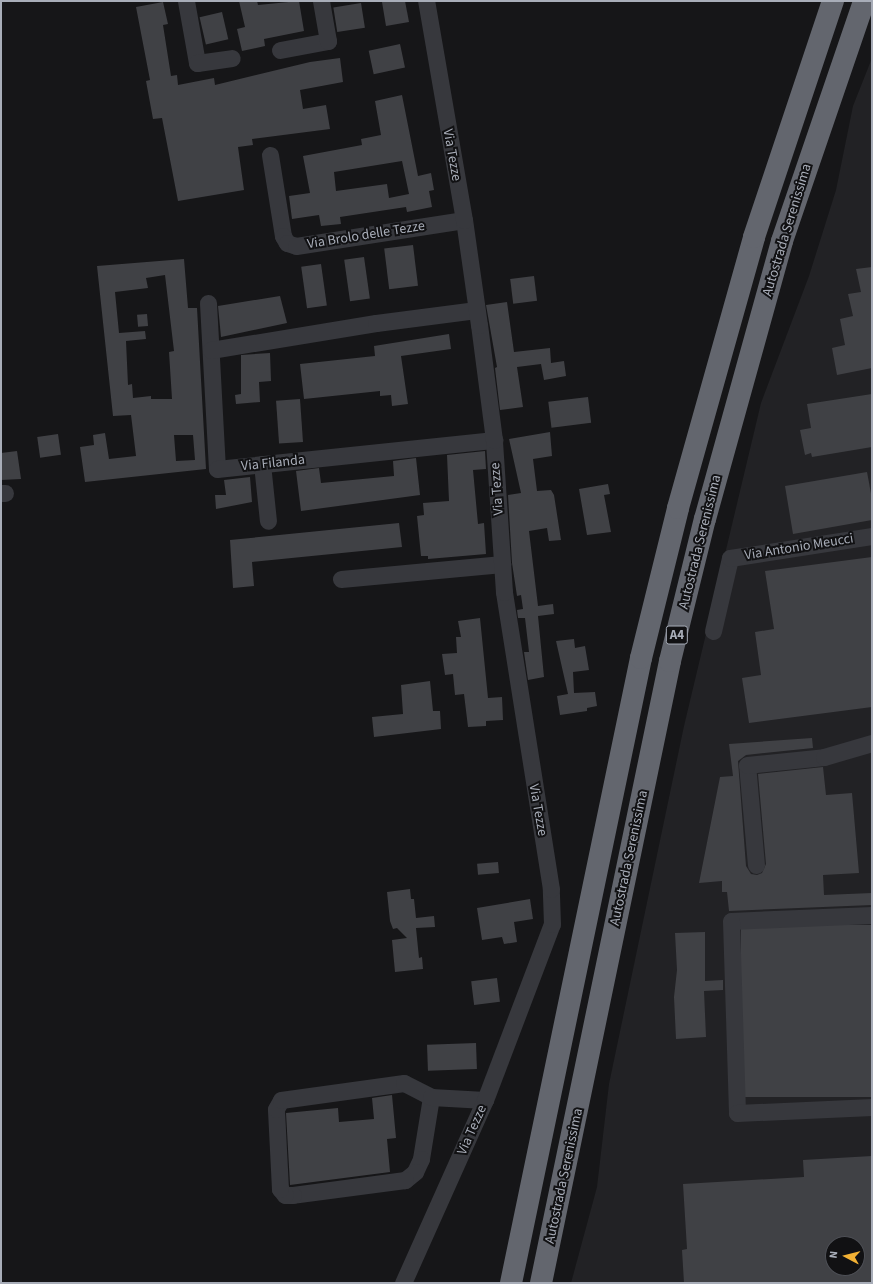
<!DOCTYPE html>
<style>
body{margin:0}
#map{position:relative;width:873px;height:1284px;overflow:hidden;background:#161618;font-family:"Source Sans 3",sans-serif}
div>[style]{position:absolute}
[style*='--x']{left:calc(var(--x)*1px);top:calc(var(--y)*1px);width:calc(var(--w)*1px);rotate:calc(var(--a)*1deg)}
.built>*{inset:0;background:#222225}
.building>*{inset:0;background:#404145;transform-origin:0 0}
.minor>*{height:17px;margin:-8.5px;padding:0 8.5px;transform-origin:8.5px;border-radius:8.5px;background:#37383d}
.highway>*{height:22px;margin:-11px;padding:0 11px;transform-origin:11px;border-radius:11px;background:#63666e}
span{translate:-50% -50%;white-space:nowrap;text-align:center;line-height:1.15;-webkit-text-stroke:4px #111113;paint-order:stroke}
.shield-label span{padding:1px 3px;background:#111113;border:1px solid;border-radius:3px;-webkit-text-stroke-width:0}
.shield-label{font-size:13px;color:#a8adb8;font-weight:700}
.street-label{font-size:14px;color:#a8adb8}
.frame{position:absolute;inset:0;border:2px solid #a8adb8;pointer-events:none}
.north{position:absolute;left:825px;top:1236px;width:40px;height:40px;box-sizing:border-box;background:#111113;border:1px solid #4d4f55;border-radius:50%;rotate:277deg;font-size:11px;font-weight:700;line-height:16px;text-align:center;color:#a8adb8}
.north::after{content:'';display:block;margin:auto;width:14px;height:18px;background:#f2b134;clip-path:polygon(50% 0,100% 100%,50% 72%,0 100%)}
</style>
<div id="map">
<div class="built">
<i style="clip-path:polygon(evenodd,872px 58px,872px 1283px,571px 1283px,597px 1187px,609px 1084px,684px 726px,761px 403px,809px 276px,836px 190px,853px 106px,872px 58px,833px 1244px,857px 1244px,857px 1268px,833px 1268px,833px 1244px)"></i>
</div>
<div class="building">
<i style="clip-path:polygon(239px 1px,257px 1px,258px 5px,299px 1px,304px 31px,264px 39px,265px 46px,242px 51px,237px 29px,245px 27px)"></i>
<i style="clip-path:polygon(405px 1px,409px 22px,386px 26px,382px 2px)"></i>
<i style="clip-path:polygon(163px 2px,168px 24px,163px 25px,171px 76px,177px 75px,178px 85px,214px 78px,215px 85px,310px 62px,340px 58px,343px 82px,300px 90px,303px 109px,326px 105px,330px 129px,252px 139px,253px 145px,238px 147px,244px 190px,178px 201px,162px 118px,153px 119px,146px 81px,150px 80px,136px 7px)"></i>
<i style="left:361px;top:3px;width:25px;height:28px;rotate:81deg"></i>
<i style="left:222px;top:12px;width:28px;height:23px;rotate:77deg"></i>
<i style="left:400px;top:44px;width:24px;height:32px;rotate:78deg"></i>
<i style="clip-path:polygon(evenodd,402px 95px,418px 176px,431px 173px,434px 190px,429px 191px,432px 207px,407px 212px,406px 207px,340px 217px,341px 224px,321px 226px,319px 215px,292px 219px,289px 196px,310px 193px,303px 156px,362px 145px,361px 139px,381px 135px,375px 101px,402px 95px,402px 161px,409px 194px,389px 198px,387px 184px,336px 191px,334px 172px,402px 161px)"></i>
<i style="left:413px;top:245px;width:41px;height:29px;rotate:83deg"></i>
<i style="left:364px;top:257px;width:42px;height:20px;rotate:82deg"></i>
<i style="clip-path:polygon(evenodd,184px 259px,188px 308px,197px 308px,206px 469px,85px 482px,80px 447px,94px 445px,93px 435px,105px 433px,109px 459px,136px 456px,131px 415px,113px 416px,97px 266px,184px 259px,165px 275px,174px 351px,169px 352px,172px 399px,151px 399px,151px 396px,133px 398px,132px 384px,128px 385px,126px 341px,146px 339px,145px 331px,119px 333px,115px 292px,148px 288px,146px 278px,165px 275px,184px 259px,174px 435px,193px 435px,195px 460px,176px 461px,174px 435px)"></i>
<i style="left:321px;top:264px;width:42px;height:20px;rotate:82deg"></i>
<i style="clip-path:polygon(872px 267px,872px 368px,837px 375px,832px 348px,845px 345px,840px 319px,853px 316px,848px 294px,861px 292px,856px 269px)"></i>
<i style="left:534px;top:276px;width:25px;height:24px;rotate:83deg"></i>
<i style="clip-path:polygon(280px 296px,287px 323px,221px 337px,218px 306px)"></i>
<i style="clip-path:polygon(507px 302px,514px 352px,550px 348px,551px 363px,564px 361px,566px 376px,544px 380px,541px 364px,517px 367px,523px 407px,500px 410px,495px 368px,497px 367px,486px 305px)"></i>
<i style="left:147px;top:314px;width:12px;height:10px;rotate:85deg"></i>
<i style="clip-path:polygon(449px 334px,451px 349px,401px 356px,408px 404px,392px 406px,391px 395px,380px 396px,380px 391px,304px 399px,300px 364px,375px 356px,374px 346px)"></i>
<i style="clip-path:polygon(270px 353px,271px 381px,259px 382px,260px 402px,236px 404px,235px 395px,241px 394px,241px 355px)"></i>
<i style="clip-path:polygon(872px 394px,872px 447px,812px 457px,811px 453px,805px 455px,800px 430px,811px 428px,807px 404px)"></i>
<i style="left:588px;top:397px;width:26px;height:40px;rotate:83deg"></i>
<i style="left:300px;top:399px;width:43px;height:24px;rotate:86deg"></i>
<i style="clip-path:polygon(550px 432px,552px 456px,533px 459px,537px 491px,551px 490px,554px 495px,561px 540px,549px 541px,547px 528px,529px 531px,538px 606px,553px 604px,554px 614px,538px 616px,544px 677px,528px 680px,524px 652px,529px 652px,525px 618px,518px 618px,517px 610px,523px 609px,521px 595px,517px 596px,512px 563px,508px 495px,521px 493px,509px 439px)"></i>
<i style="left:58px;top:434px;width:21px;height:21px;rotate:82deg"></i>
<i style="clip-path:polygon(17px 451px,21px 479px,1px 480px,1px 453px)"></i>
<i style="clip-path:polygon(485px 451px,486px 469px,473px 470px,478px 524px,484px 523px,486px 554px,428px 559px,428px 556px,421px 556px,417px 516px,424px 515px,423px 503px,449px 501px,447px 455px)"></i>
<i style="clip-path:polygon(416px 458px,420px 495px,301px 511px,296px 471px,319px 468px,321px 483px,394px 476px,393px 461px)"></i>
<i style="clip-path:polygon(867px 472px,872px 499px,872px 520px,793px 534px,785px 486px)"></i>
<i style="clip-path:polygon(250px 477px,252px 502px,216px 509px,215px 495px,226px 495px,224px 480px)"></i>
<i style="clip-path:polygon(608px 484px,610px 494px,604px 495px,611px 532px,587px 535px,579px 489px)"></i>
<i style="clip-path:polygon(399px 523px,402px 547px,252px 562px,254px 586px,233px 588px,230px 540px)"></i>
<i style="clip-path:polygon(872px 557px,872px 707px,749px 723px,742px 678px,761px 675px,755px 632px,774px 629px,765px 571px)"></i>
<i style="clip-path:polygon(480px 618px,488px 698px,502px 697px,503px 720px,486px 721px,486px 726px,468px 727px,464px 694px,455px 695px,453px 674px,445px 675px,442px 654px,457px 653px,456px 637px,461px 637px,458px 621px)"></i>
<i style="clip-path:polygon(574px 639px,575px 648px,585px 646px,589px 670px,573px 672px,574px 693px,595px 692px,597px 706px,587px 708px,587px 711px,560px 715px,557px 696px,568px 694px,556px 641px)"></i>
<i style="clip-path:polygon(430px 681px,433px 711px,440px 711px,441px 729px,374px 737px,372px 717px,403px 714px,401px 685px)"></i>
<i style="clip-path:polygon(812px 738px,813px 748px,746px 755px,738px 761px,746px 866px,751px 874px,757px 875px,762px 873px,766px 864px,758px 774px,823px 767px,826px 795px,852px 793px,859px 873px,823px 875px,824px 895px,872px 893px,872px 905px,729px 911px,727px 892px,722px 892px,722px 881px,699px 883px,720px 777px,733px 776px,729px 744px)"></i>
<i style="left:498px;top:862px;width:11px;height:21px;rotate:85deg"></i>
<i style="clip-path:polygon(410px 889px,411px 899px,414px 899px,416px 918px,434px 916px,435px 927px,416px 928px,419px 958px,422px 957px,423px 969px,395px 972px,392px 940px,407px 938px,397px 928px,393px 929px,390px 921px,387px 892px)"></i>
<i style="clip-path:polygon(530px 899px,533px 919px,514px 922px,517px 942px,504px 944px,502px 937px,482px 940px,477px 908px)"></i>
<i style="left:872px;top:925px;width:172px;height:131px;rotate:90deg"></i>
<i style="clip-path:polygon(705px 932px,705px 981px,723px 980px,723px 990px,704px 991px,706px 1037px,676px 1039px,674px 997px,677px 970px,675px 933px)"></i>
<i style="left:497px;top:978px;width:24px;height:26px;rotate:83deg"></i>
<i style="left:476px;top:1043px;width:26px;height:49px;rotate:88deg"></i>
<i style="clip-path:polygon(392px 1095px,396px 1138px,387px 1139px,390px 1172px,290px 1185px,286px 1113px,338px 1108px,339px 1122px,374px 1119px,372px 1098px)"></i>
<i style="clip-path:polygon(evenodd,872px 1156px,872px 1283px,684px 1283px,682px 1250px,687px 1249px,683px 1184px,804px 1177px,803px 1160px,872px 1156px,833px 1244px,857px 1244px,857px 1268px,833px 1268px,833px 1244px)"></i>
</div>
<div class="minor">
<i style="--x:186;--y:1;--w:63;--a:79.9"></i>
<i style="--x:197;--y:63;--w:35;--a:-8"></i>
<i style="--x:280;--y:50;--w:49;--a:-10.6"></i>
<i style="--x:328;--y:41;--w:41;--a:-99.9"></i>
<i style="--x:270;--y:155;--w:82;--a:80.9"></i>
<i style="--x:283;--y:236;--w:8;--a:60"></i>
<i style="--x:287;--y:243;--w:9;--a:18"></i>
<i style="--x:296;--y:246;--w:170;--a:-8.8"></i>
<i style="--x:208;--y:303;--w:166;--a:86.9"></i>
<i style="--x:217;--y:469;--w:279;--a:-6"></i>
<i style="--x:211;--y:350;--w:167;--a:-9.3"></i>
<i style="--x:376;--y:323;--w:101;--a:-7.4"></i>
<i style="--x:262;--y:464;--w:57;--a:84"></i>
<i style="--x:1;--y:493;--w:4;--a:0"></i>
<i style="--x:341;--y:579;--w:162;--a:-5.3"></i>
<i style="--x:713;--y:631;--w:75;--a:-76.9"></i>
<i style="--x:730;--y:558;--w:144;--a:-8.8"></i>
<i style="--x:756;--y:865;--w:100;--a:-95.1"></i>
<i style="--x:747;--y:765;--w:77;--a:-5.9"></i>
<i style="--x:824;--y:757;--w:50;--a:-16.3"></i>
<i style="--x:872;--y:915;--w:141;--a:177.6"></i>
<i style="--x:731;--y:921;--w:192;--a:88.2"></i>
<i style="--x:737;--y:1113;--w:135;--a:-2.5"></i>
<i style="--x:431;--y:1097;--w:63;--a:99.2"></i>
<i style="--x:421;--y:1159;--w:14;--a:115"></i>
<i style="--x:415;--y:1172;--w:13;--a:141"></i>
<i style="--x:405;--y:1180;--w:113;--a:172.4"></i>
<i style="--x:293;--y:1195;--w:8;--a:180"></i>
<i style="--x:285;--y:1195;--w:8;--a:-130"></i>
<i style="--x:280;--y:1189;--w:80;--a:-92.9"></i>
<i style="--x:276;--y:1109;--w:10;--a:-61"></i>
<i style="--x:281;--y:1100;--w:124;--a:-7.9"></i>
<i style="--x:404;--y:1083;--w:30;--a:27"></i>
<i style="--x:431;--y:1097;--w:54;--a:3.2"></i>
<i style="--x:403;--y:1283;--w:201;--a:-65.9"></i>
<i style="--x:485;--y:1100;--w:188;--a:-69.2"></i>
<i style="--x:552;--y:924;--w:35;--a:-92"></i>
<i style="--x:551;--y:889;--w:301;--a:-99"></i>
<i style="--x:504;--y:592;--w:152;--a:-93.8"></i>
<i style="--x:494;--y:440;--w:116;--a:-97.4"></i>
<i style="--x:479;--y:325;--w:106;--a:-98.1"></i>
<i style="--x:464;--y:220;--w:222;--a:-99.8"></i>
</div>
<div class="highway">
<i style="--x:511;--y:1283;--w:638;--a:-78.25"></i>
<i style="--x:641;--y:658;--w:154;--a:-76.1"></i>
<i style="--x:678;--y:508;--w:281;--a:-74.3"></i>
<i style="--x:754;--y:237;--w:249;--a:-71.5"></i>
<i style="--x:541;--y:1283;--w:635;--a:-78.28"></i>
<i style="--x:670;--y:661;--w:146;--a:-76.2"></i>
<i style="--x:705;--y:519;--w:288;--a:-74.5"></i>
<i style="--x:782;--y:241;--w:254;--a:-71.1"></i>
</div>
<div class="shield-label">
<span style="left:677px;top:635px">A4</span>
</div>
<div class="street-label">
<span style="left:452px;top:155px;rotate:80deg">Via Tezze</span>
<span style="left:787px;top:230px;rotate:-73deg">Autostrada Serenissima</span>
<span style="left:366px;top:235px;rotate:-9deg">Via Brolo delle Tezze</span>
<span style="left:273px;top:463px;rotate:-6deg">Via Filanda</span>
<span style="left:497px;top:489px;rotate:-94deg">Via Tezze</span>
<span style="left:700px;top:542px;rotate:-76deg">Autostrada Serenissima</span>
<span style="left:799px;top:547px;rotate:-9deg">Via Antonio Meucci</span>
<span style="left:538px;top:810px;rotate:80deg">Via Tezze</span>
<span style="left:629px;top:858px;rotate:-78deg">Autostrada Serenissima</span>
<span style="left:472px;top:1130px;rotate:-66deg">Via Tezze</span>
<span style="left:564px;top:1176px;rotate:-78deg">Autostrada Serenissima</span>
</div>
<div class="frame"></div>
<div class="north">N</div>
</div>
